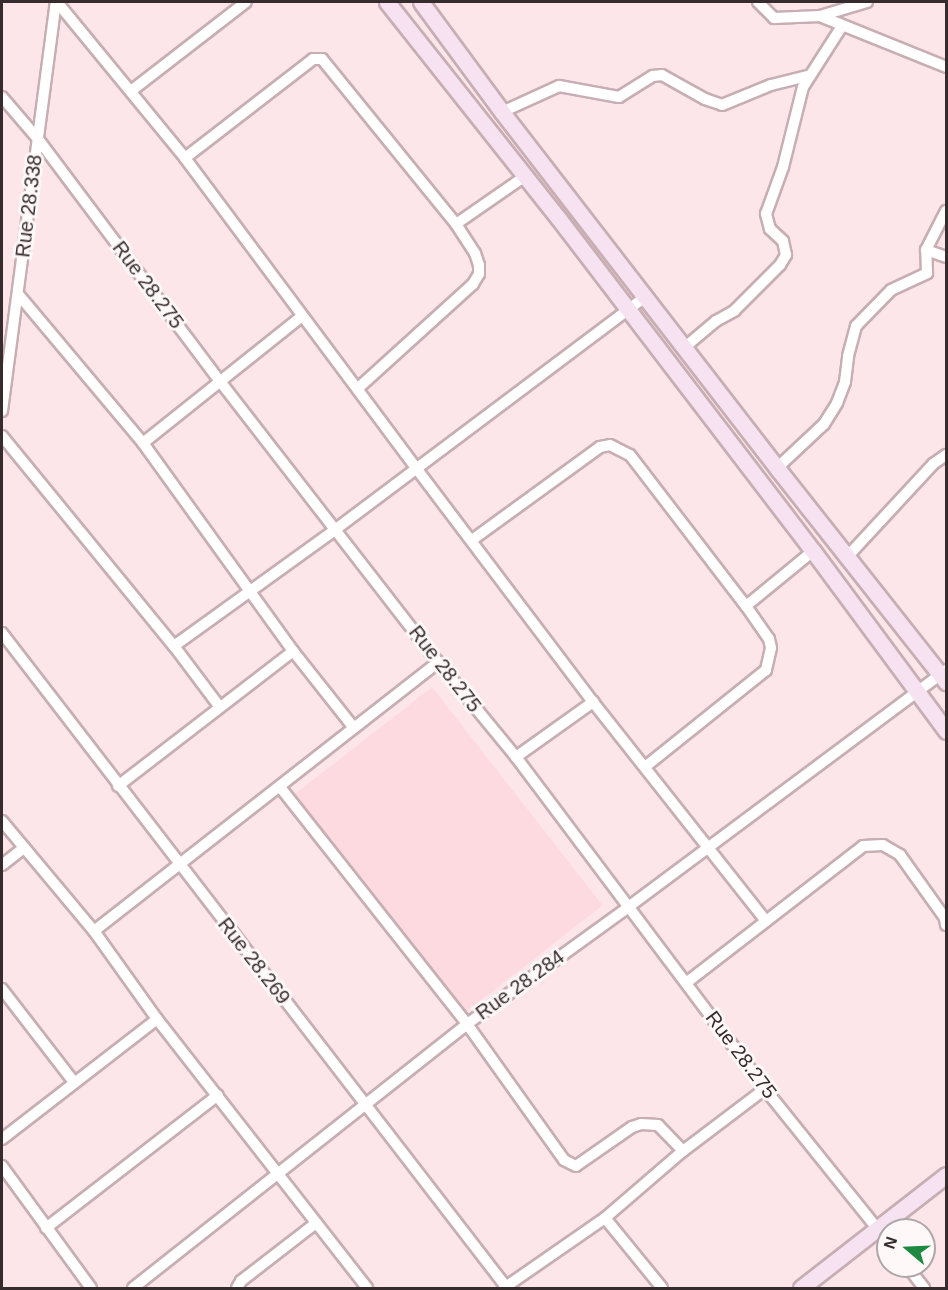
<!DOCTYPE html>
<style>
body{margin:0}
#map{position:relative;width:948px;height:1290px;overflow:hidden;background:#fce6ea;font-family:Arial,sans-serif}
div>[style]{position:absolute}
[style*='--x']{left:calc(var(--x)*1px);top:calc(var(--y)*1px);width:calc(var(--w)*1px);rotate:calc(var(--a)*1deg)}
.built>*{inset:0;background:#fddae0;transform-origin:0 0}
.roads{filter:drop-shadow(2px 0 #c7aeb2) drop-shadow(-2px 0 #c7aeb2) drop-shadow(0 2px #c7aeb2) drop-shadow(0 -2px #c7aeb2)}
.street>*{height:10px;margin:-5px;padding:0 5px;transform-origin:5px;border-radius:5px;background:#fff}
.secondary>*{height:15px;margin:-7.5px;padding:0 7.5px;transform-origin:7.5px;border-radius:7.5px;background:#f7e2f2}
span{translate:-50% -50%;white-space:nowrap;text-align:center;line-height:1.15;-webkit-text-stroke:6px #fef8f9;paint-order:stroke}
.street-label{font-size:20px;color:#362c2e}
.frame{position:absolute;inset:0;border:3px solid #362c2e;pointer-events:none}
.north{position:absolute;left:876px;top:1218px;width:60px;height:60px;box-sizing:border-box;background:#fef8f9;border:2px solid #aea6a8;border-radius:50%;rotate:289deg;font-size:16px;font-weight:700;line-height:24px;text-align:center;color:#362c2e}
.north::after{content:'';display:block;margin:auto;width:21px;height:27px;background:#1e8940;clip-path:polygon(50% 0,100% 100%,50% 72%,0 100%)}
</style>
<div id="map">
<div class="built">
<i style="left:432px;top:687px;width:277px;height:175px;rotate:52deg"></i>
</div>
<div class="roads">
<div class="street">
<i style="--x:57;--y:2;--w:202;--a:50.6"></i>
<i style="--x:185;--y:158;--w:387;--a:53.3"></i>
<i style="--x:416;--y:468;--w:293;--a:52.9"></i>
<i style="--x:593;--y:702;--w:279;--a:51.7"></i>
<i style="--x:758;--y:2;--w:23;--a:45"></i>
<i style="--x:774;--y:18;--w:46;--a:-2.5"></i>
<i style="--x:820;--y:16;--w:136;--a:22"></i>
<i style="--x:820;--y:16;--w:49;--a:-16.6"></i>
<i style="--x:131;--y:91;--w:145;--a:-37.7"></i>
<i style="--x:2;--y:97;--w:55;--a:49.4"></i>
<i style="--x:38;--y:139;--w:301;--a:53.1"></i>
<i style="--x:219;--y:380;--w:357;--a:52.2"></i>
<i style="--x:438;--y:662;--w:123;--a:50.6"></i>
<i style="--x:516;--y:757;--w:415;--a:53.1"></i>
<i style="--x:765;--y:1089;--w:196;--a:51.2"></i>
<i style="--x:502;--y:112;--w:63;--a:-24.5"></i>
<i style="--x:559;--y:86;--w:61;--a:10.4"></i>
<i style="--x:619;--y:97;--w:40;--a:-32"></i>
<i style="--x:653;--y:76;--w:9;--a:-6"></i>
<i style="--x:662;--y:75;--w:49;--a:29.2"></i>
<i style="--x:705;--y:99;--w:18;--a:19"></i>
<i style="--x:722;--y:105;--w:53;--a:-22.2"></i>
<i style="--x:771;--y:85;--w:38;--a:-14"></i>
<i style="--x:185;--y:158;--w:162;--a:-37.7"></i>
<i style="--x:313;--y:59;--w:9;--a:0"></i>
<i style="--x:322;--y:59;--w:213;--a:50.9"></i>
<i style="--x:456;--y:224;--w:35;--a:57"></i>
<i style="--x:475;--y:253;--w:13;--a:72"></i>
<i style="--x:479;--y:265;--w:9;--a:90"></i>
<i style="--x:479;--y:274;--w:12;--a:121"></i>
<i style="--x:473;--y:284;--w:156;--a:137.8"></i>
<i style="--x:456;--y:224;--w:83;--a:-34.7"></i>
<i style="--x:926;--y:250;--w:21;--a:19"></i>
<i style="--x:18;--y:294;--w:194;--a:50"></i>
<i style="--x:143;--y:443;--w:256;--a:54.2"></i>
<i style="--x:293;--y:651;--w:98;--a:51.6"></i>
<i style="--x:685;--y:347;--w:40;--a:-40"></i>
<i style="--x:716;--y:321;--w:21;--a:-29"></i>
<i style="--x:734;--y:311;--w:65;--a:-45"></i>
<i style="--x:780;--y:265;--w:12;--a:-59"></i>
<i style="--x:786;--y:255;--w:14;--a:-102"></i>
<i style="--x:783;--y:241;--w:18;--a:-137"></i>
<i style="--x:770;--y:229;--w:16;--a:-105"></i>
<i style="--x:766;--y:214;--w:50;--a:-70.1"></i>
<i style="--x:783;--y:167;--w:82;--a:-76"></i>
<i style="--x:803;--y:87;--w:72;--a:-57.4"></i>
<i style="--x:2;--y:411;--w:413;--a:-82.5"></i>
<i style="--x:2;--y:436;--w:271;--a:50.7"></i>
<i style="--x:174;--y:646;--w:75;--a:53.1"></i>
<i style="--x:143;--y:443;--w:203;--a:-38.6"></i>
<i style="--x:777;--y:468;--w:64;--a:-43.1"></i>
<i style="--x:824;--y:424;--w:25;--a:-58"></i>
<i style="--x:837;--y:403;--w:22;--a:-69"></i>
<i style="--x:845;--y:382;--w:26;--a:-83"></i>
<i style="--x:848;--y:356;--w:31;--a:-75"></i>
<i style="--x:856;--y:326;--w:50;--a:-45.8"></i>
<i style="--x:891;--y:290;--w:40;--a:-25"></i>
<i style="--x:927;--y:273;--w:23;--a:-92"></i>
<i style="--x:926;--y:250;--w:44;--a:-62.9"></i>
<i style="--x:472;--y:540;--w:158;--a:-36"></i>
<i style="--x:600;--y:447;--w:10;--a:-11"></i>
<i style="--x:610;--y:445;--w:22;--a:27"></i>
<i style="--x:630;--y:455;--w:190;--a:52.5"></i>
<i style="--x:746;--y:606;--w:40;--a:55.1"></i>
<i style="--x:769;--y:639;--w:9;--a:77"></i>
<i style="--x:771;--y:648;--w:23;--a:103"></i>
<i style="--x:766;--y:670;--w:155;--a:141.3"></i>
<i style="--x:847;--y:557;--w:127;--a:-47.2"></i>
<i style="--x:933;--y:464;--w:16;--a:-35"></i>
<i style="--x:746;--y:606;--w:87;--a:-39.4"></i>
<i style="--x:2;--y:633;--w:827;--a:52.37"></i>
<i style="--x:174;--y:646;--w:200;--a:-35.8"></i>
<i style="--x:336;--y:529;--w:388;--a:-36.9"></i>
<i style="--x:516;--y:757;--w:95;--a:-35.5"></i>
<i style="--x:118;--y:786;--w:221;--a:-37.6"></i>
<i style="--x:280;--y:787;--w:302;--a:51.7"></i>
<i style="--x:467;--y:1024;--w:167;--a:54.5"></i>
<i style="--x:564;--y:1160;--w:13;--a:27"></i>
<i style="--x:576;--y:1166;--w:68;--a:-34.9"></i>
<i style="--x:632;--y:1127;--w:9;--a:-18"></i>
<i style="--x:641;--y:1124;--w:17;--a:3"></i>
<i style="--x:658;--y:1125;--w:36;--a:46"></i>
<i style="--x:2;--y:821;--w:143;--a:50.1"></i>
<i style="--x:94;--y:931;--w:108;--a:54.4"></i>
<i style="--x:157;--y:1019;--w:341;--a:52"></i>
<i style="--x:2;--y:865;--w:28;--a:-38"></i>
<i style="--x:94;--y:931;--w:437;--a:-38"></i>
<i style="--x:686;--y:983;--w:224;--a:-37.7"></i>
<i style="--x:863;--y:846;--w:20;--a:-3"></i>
<i style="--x:883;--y:845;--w:20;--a:30"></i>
<i style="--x:900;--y:855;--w:77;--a:54.5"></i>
<i style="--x:945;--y:918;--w:7;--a:82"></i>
<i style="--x:2;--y:989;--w:118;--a:52.3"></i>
<i style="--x:2;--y:1139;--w:196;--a:-37.7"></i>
<i style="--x:2;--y:1166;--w:151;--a:53.9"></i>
<i style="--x:605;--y:1218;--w:90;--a:50.8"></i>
<i style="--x:46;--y:1228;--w:217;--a:-37.7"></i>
<i style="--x:907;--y:1266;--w:28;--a:52"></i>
<i style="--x:133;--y:1288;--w:426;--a:-38.3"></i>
<i style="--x:467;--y:1024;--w:198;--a:-35.9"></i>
<i style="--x:627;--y:908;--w:398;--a:-36.7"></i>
<i style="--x:237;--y:1288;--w:8;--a:-60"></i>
<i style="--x:241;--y:1281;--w:95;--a:-37.7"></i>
<i style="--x:504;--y:1288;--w:123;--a:-34.7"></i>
<i style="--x:605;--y:1218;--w:103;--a:-40.7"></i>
<i style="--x:683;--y:1151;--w:103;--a:-37.1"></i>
</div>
<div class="secondary">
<i style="--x:387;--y:2;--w:277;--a:51.6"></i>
<i style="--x:559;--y:219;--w:418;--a:52.6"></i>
<i style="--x:813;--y:551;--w:224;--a:53.5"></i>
<i style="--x:421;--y:2;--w:137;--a:53.6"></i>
<i style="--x:502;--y:112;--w:450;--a:52.3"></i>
<i style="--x:777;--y:468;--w:273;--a:51.7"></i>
<i style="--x:801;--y:1288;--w:184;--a:-37.9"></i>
</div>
</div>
<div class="street-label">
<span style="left:29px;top:206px;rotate:-83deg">Rue 28.338</span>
<span style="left:148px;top:285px;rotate:53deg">Rue 28.275</span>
<span style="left:445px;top:669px;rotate:52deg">Rue 28.275</span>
<span style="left:254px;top:961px;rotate:52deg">Rue 28.269</span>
<span style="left:520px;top:985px;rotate:-36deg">Rue 28.284</span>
<span style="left:741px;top:1055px;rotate:53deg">Rue 28.275</span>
</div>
<div class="frame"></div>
<div class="north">N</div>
</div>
